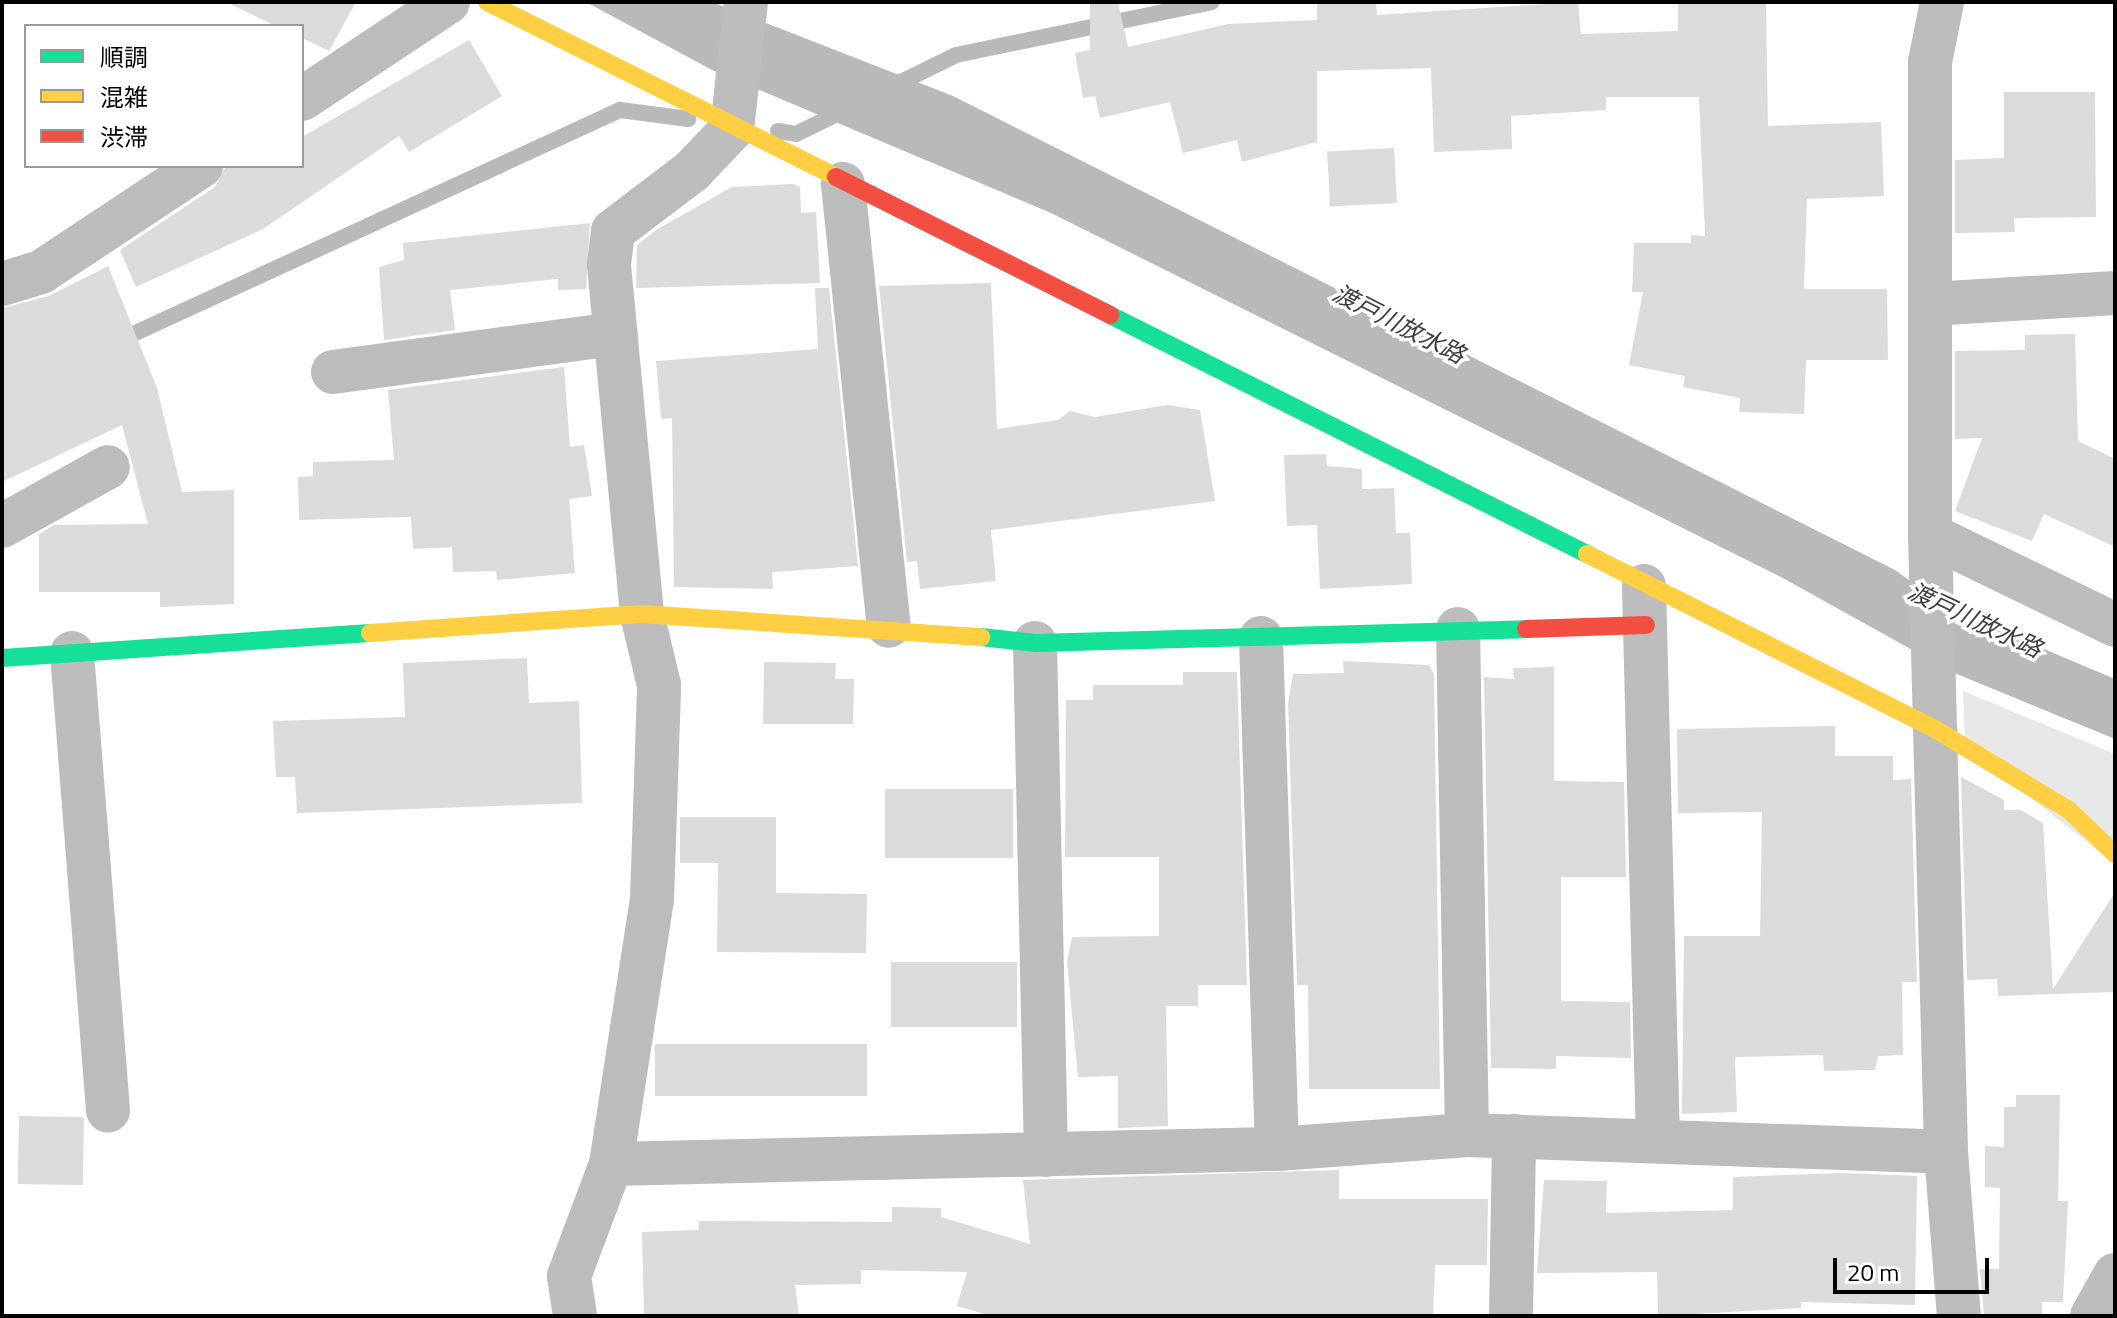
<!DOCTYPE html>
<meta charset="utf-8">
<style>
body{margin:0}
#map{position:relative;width:2117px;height:1318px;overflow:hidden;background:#fff;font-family:"Titillium Web","Noto Sans JP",sans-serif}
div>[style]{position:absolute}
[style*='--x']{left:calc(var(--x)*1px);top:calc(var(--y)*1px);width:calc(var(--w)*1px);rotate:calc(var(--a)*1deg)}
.green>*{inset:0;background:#e7e7e7}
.water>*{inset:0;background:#b9b9b9}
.stream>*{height:16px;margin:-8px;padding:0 8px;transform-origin:8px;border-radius:8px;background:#b9b9b9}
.building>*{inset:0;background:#dbdbdb;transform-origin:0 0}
.street>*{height:44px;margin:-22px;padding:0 22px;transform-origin:22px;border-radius:22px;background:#bcbcbc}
.fast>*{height:18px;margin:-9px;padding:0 9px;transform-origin:9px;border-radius:9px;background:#16e098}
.slow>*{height:18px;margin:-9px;padding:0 9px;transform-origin:9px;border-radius:9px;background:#ffcf43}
.jam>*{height:18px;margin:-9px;padding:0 9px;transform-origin:9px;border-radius:9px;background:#f24e42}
span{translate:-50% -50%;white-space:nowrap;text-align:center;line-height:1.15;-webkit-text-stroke:7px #fff;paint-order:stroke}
.water-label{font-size:24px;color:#3c3c3c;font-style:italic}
.frame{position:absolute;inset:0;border:4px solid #000;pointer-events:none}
.legend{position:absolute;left:24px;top:24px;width:280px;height:144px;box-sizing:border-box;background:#fff;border:2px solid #999;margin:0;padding:10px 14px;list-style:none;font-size:24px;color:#000}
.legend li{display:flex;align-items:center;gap:16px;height:40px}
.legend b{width:40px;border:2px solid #999}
.scale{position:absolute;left:1833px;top:1258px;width:156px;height:36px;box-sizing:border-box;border:4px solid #000;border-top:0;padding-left:10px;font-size:24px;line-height:28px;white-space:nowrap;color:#000;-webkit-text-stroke:6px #fff;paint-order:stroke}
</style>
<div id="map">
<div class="green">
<i style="clip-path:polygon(1963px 691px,2115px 754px,2115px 864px,1965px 746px)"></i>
</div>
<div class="water">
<i style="clip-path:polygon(586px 2px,712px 2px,953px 96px,1895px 570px,1949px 609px,2115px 679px,2115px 739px,1952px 672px,1781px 577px,1051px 213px,712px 70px)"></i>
</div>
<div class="stream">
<i style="--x:891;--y:87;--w:72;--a:-26.2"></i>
<i style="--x:956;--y:55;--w:261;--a:-11.7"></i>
<i style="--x:778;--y:131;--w:18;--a:9"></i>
<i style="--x:796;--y:134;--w:59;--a:-26.1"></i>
<i style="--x:118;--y:341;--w:553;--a:-24.71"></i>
<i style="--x:620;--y:110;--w:69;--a:7.5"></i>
</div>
<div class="building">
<i style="clip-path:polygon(226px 2px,356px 2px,329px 51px,302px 38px,302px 26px,276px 26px)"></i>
<i style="clip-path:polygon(1090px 2px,1118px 2px,1128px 47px,1228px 24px,1317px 20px,1317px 2px,1376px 2px,1377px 15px,1578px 2px,1581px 34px,1678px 31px,1678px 2px,1766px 2px,1768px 126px,1881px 122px,1884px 196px,1807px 199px,1804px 289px,1887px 289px,1888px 360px,1806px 360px,1804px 414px,1739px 412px,1740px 398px,1683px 387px,1685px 376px,1629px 365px,1643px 292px,1632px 292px,1634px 243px,1691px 243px,1691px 235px,1705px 236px,1699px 97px,1606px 97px,1606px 110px,1511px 116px,1512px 149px,1434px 152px,1431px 68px,1317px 71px,1317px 142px,1242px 162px,1237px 140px,1183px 153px,1170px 102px,1100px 118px,1095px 96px,1083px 98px,1075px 53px,1090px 50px)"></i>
<i style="clip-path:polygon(469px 40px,502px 96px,409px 152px,399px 136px,263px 229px,136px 287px,120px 250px,215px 187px,226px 166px,302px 166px,302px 137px)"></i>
<i style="clip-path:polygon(2004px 92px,2095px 92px,2096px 217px,2014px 218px,2015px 232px,1955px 233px,1955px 160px,2004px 158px)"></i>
<i style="left:1394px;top:148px;width:55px;height:67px;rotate:87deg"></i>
<i style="clip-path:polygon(793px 184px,800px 187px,801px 213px,816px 212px,820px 283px,636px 288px,637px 245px,656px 230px,732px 187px)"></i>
<i style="clip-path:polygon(590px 223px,586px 289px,558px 290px,558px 279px,450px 290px,455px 330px,384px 340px,379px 267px,404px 260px,403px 243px)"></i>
<i style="clip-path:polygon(108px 266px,157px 388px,182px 492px,234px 490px,234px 604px,160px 607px,160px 592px,39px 592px,39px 534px,54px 525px,148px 524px,122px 425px,2px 482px,2px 308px,49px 296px)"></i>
<i style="clip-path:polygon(991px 283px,997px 429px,1058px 420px,1070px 411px,1095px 417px,1167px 405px,1200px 410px,1215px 501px,991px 530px,996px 581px,920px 589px,917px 561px,907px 562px,879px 286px)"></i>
<i style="clip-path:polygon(815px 288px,829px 288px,858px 566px,772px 572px,773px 589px,674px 587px,672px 418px,661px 419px,656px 361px,818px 349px)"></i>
<i style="clip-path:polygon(2075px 334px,2078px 441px,2115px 459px,2115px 547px,2044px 514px,2032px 541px,1955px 511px,1982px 438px,1955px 439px,1955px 351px,2025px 350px,2025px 335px)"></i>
<i style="clip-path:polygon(564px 367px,570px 447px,584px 445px,592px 496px,569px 499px,575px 573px,497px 580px,496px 571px,453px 572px,452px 547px,413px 549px,411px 517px,299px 520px,298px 477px,313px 476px,313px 462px,394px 460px,388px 390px)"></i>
<i style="clip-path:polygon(1326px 454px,1327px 466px,1362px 469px,1362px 489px,1394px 488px,1396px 533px,1410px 533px,1412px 584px,1320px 589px,1317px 525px,1287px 526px,1284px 455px)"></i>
<i style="clip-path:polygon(527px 658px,529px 703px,579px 701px,582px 803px,297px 813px,295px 777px,276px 777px,273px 721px,405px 717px,403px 663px)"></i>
<i style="clip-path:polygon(1343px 661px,1429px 665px,1434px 674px,1440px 1089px,1309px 1089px,1308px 985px,1297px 985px,1288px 704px,1293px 674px,1344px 673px)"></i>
<i style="clip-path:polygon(764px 662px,836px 663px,835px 679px,854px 679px,853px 724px,763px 724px)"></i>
<i style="clip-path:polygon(1554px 667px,1554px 781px,1624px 782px,1626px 877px,1561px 877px,1561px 1001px,1630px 1002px,1631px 1058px,1556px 1056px,1556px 1069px,1491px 1068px,1484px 677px,1514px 679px,1513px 668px)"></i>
<i style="clip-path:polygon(1183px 672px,1237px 672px,1247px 985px,1198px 985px,1198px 1006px,1166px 1006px,1168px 1126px,1118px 1128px,1118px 1076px,1078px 1077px,1067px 962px,1072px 937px,1159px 936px,1159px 857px,1065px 857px,1066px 700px,1093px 700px,1093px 685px,1183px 685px)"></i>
<i style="clip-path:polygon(1835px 726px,1835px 756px,1893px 756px,1893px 780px,1911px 779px,1917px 982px,1902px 982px,1903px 1055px,1878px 1056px,1875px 1070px,1824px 1071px,1823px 1055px,1735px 1057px,1737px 1112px,1682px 1114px,1684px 936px,1760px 936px,1762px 812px,1678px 813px,1677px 729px)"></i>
<i style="clip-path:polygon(1961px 777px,2004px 800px,2004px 810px,2021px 810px,2043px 823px,2053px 989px,2115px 892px,2115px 992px,1998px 996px,1997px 979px,1967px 980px)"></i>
<i style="left:885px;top:789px;width:128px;height:69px"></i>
<i style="clip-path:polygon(680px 817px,776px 817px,776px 893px,867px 894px,866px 953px,717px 952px,718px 863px,680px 863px)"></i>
<i style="left:891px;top:962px;width:126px;height:65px"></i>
<i style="left:867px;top:1044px;width:52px;height:212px;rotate:90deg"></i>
<i style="clip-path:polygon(2016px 1095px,2060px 1095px,2058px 1201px,2068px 1201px,2063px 1302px,2042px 1302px,2042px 1316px,1984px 1316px,1980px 1269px,1999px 1269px,2000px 1188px,1985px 1187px,1985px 1146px,2004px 1147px,2004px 1107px,2016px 1107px)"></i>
<i style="left:19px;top:1116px;width:65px;height:68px;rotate:1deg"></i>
<i style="clip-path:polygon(1339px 1170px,1339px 1199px,1488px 1199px,1487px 1265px,1435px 1265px,1433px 1316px,991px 1316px,957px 1306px,967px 1272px,861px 1270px,861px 1284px,795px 1285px,799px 1316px,644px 1316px,642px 1232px,699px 1230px,699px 1221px,892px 1222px,892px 1207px,941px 1208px,941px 1217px,1030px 1244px,1023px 1180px)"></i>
<i style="clip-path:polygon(1843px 1173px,1917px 1176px,1915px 1305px,1801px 1302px,1801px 1308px,1658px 1316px,1657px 1272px,1537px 1273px,1544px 1180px,1607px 1181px,1606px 1213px,1733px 1210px,1733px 1177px)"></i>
</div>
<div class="street">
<i style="--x:1942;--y:2;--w:61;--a:101.3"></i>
<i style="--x:1930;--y:62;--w:473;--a:90"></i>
<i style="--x:1930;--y:535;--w:617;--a:88.51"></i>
<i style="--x:1946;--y:1152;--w:165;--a:85.5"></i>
<i style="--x:302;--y:99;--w:175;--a:-33.6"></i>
<i style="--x:843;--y:184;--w:444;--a:84.1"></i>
<i style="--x:2;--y:284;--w:41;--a:-17.1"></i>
<i style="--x:41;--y:272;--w:192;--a:-33.5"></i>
<i style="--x:1930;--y:304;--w:185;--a:-3.4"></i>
<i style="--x:333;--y:372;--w:285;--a:-7.7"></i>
<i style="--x:2;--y:526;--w:121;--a:-29.1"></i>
<i style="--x:1930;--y:535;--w:206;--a:25.9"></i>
<i style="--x:1644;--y:586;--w:555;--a:88.56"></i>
<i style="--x:1458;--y:629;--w:506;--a:88.98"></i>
<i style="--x:1261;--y:638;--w:511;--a:88.21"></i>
<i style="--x:1035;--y:643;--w:512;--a:88.77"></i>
<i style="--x:72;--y:653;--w:459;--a:85.5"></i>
<i style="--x:611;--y:1164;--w:666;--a:-1.29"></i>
<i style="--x:1277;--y:1149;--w:191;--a:-4.2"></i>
<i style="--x:1467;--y:1135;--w:479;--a:2"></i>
<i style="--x:575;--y:1316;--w:40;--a:-98.5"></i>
<i style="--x:569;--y:1276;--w:120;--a:-69.4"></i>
<i style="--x:611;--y:1164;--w:267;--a:-81.2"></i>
<i style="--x:652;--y:900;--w:215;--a:-88.1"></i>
<i style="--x:659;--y:685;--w:73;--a:-103.5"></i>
<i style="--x:642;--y:614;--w:352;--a:-95.4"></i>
<i style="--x:609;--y:264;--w:33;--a:-83"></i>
<i style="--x:613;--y:231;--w:99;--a:-37.2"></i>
<i style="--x:692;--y:171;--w:58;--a:-46.4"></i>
<i style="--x:732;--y:129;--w:128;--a:-83.7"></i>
<i style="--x:1511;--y:1316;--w:180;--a:-89"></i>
<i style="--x:2092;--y:1316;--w:47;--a:-60.7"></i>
</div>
<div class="fast">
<i style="--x:1110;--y:315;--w:534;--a:26.61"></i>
<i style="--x:981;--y:637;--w:54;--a:6.3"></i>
<i style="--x:1035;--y:643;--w:491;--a:-1.6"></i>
<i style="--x:2;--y:658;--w:369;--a:-3.9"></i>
</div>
<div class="slow">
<i style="--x:487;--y:2;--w:390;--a:26.6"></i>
<i style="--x:1587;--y:554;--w:390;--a:26.7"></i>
<i style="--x:1935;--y:729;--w:157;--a:31.2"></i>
<i style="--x:2069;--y:810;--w:64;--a:43.7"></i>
<i style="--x:370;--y:633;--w:273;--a:-4"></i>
<i style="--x:642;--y:614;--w:340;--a:3.9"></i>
</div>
<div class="jam">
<i style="--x:836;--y:177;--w:307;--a:26.7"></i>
<i style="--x:1526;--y:629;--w:120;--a:-1.9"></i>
</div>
<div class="water-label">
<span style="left:1399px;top:324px;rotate:27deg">渡戸川放水路</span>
<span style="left:1975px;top:620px;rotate:25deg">渡戸川放水路</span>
</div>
<div class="frame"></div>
<ul class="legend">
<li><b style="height:10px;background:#16e098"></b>順調</li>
<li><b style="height:10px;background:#ffcf43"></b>混雑</li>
<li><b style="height:10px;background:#f24e42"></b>渋滞</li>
</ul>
<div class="scale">20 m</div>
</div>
